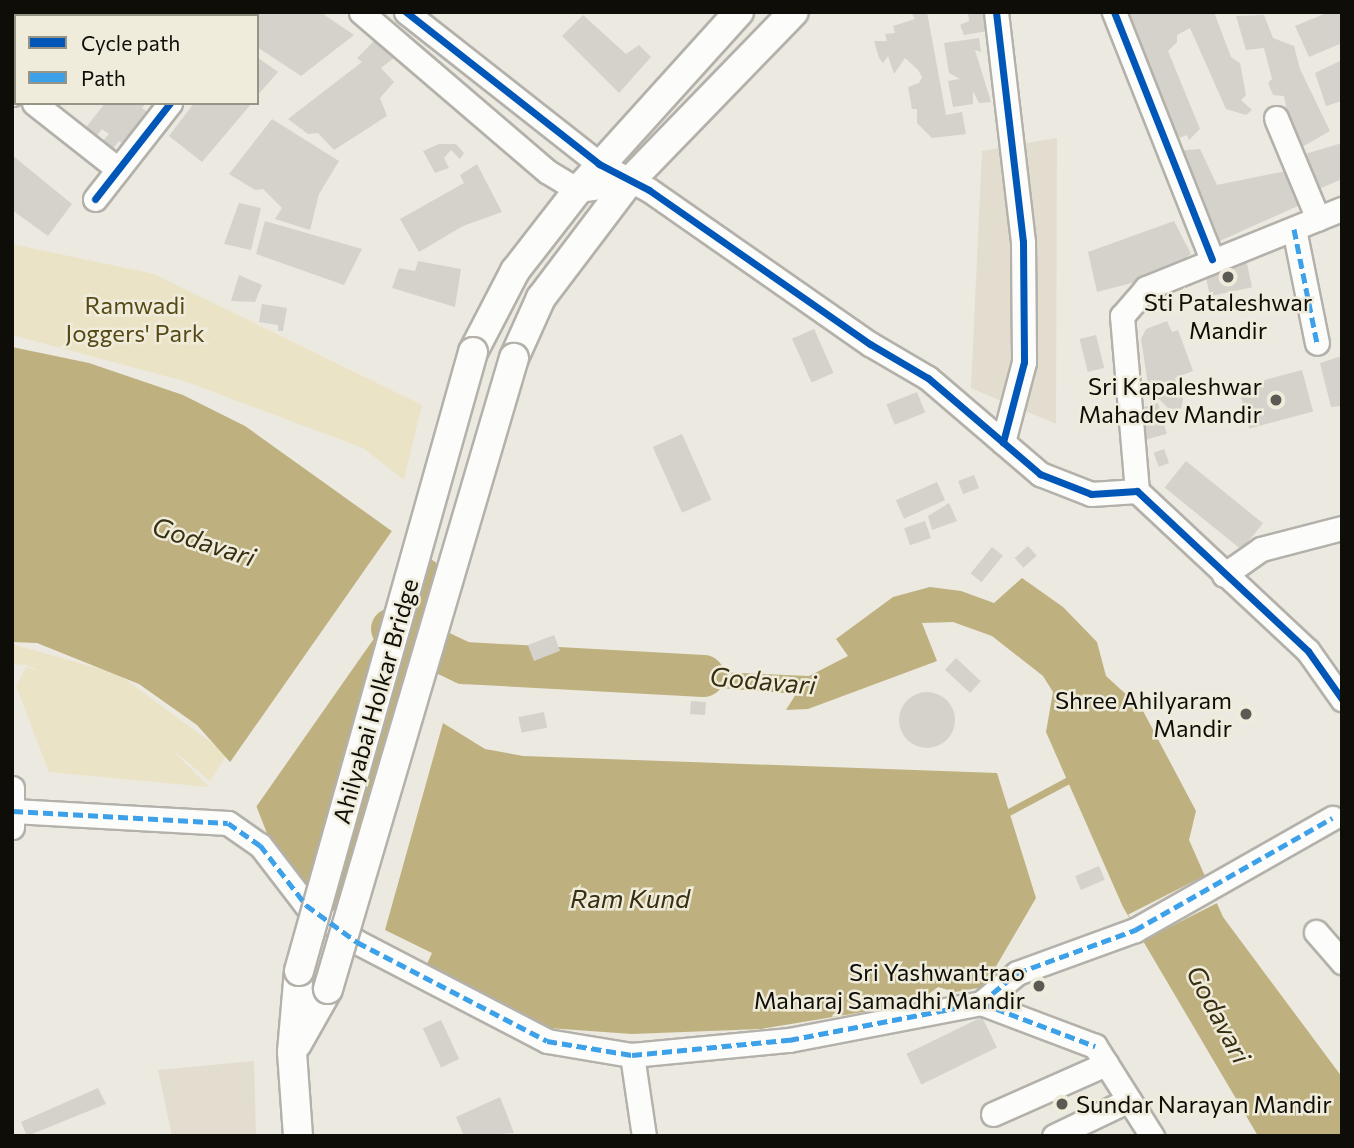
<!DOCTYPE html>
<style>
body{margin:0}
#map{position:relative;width:1354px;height:1148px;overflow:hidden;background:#ece9e0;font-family:Commissioner,sans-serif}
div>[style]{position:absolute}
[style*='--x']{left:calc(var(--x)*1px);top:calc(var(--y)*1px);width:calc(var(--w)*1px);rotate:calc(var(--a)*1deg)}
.built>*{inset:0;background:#e2ddce}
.green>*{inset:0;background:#ebe3c6}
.water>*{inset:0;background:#beb07f}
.pier>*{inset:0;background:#ece9e0;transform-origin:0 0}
.stream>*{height:7px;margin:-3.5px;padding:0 3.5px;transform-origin:3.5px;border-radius:3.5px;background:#beb07f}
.river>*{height:42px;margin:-21px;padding:0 21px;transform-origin:21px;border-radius:21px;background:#beb07f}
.building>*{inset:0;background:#d4d2cb;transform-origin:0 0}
.round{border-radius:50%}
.roads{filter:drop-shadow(2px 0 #b3b1aa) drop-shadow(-2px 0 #b3b1aa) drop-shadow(0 2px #b3b1aa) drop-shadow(0 -2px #b3b1aa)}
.minor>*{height:23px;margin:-11.5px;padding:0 11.5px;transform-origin:11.5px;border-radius:11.5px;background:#fcfcfa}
.major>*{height:28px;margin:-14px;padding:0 14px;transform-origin:14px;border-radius:14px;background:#fcfcfa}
.bridges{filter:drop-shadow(2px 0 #b3b1aa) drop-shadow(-2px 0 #b3b1aa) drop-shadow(0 2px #b3b1aa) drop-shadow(0 -2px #b3b1aa)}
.major-bridge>*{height:28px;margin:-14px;padding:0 14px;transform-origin:14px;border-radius:14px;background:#fcfcfa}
.quiet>*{height:5px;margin-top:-2.5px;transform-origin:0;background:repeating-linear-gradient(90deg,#3da1e9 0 10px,transparent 0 15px)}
.cycleway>*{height:7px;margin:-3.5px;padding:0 3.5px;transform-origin:3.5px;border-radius:3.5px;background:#0057b8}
.dots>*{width:19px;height:19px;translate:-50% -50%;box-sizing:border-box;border:4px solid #f0ecdc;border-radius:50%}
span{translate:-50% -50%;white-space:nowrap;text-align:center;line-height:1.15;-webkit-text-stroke:5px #f0ecdc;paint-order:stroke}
.poi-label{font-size:24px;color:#0f0d08}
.right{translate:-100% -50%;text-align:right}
.left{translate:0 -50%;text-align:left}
.park-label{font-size:24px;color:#564914}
.street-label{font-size:24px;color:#0f0d08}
.water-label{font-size:26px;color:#372f10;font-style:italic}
.frame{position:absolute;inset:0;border:14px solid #0f0d08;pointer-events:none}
.legend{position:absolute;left:14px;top:14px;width:245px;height:91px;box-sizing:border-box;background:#f0ecdc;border:2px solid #969387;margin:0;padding:9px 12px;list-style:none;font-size:21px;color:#0f0d08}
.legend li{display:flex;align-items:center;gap:14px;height:35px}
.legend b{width:35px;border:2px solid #969387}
</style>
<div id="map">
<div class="built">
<i style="clip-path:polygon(1057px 138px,1056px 424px,971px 388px,982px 151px)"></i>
<i style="clip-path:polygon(254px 1061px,256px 1136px,172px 1136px,158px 1070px)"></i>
</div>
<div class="green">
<i style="clip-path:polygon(12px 244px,154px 274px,422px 405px,404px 480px,363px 448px,184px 381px,12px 335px)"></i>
<i style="clip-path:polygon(12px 644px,118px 674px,227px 754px,210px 781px,168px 746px,209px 787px,49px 772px,16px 686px,26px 667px,39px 671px,27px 665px,12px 664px)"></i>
</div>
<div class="water">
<i style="clip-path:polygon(12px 347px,89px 363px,183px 395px,245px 426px,456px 577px,350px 954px,270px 841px,246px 780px,197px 725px,139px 684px,37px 643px,12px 642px)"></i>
<i style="clip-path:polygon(1022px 578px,1063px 607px,1097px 642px,1106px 676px,1142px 709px,1196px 811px,1189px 840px,1223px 917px,1342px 1077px,1342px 1136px,1258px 1136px,1123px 907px,1046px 732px,1053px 692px,1043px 676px,992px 636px,953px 622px,922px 623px,937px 661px,808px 709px,786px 710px,796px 694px,644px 682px,646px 669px,809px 676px,848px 656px,836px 639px,893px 597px,930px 587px,961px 591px,994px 603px)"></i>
<i style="clip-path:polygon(443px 723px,485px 749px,523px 756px,997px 773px,1036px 898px,984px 987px,955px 992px,938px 987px,922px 999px,893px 1007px,761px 1029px,632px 1034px,548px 1028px,426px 966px,432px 953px,385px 930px)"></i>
</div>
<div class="pier">
<i style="left:394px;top:528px;width:47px;height:371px;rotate:35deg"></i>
<i style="left:1204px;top:876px;width:30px;height:85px;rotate:63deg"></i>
</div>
<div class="stream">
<i style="--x:1001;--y:816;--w:83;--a:-28.1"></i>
</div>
<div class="river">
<i style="--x:392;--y:629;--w:80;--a:25.3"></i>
<i style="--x:464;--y:663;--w:240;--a:3.1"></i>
</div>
<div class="building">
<i style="clip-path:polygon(117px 12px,162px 12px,115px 16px)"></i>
<i style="clip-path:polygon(257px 12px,320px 12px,354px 35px,301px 76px,257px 47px)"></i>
<i style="clip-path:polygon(927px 12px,946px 115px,962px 112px,966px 134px,932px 138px,917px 123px,917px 109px,912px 109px,908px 87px,919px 83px,922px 77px,918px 70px,905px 58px,894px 74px,888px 56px,883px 63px,879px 58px,874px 41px,887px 41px,885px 34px,895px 33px,893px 26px,915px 19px,912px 14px)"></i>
<i style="clip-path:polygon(968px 12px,984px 12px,994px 30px,964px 35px,960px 25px,969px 21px)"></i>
<i style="clip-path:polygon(1127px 12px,1214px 12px,1231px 57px,1240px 63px,1246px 95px,1241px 100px,1252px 110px,1246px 115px,1226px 109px,1190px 28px,1177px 35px,1177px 42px,1168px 51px,1200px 129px,1189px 140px,1187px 135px,1174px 140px)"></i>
<i style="clip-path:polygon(1329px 12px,1342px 12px,1342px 43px,1309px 57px,1295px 26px)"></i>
<i style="clip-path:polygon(583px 15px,626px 54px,639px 45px,651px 57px,619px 93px,562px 36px)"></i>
<i style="clip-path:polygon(1264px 15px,1273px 38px,1294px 46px,1300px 69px,1330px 131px,1304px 146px,1292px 139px,1284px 96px,1273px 95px,1268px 83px,1272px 79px,1264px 48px,1246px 50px,1236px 16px)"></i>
<i style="clip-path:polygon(381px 34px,399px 54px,381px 68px,394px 82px,380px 98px,387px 116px,334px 150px,318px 133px,308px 134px,288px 119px,362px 62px,357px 58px)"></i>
<i style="clip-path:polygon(979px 38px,981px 52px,975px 50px,991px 102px,979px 103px,973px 91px,973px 104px,953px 107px,948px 81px,960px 79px,949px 73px,944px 43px)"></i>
<i style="clip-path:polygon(257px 57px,278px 72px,257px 96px)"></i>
<i style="clip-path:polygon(1342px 60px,1342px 101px,1326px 106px,1315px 73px)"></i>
<i style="clip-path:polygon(105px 103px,146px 103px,142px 108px,153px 116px,128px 148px,119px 141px,112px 150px,102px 142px,109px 134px,102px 129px,95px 138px,84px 130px)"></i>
<i style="clip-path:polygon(194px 103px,252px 103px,202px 162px,169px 136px)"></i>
<i style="clip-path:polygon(272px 119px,339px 161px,319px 194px,310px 230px,275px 219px,282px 208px,263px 189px,255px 190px,229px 174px)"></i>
<i style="clip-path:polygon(1342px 143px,1342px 179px,1319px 189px,1305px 154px)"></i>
<i style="clip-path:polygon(439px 144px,456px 144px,464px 153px,460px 159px,451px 150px,444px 158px,449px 168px,435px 173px,423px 151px)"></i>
<i style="clip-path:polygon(1200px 149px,1217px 185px,1286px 171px,1300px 205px,1213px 244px,1173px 151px)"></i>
<i style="clip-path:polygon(12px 155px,72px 204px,48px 236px,12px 210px)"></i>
<i style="clip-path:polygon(477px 164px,502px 212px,463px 226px,419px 252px,400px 219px,464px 183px,460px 175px)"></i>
<i style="clip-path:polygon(239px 203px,261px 208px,251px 250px,224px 244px)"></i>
<i style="clip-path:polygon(265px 221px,362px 249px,344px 285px,256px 254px)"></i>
<i style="clip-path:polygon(1174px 221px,1191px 254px,1163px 275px,1097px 292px,1088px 252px)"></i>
<i style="left:1246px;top:259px;width:29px;height:43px;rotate:78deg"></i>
<i style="clip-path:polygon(418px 261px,461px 269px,455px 307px,392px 288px,399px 268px,415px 271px)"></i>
<i style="clip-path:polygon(239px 275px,262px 285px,255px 302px,231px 301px)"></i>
<i style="clip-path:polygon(262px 304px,287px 308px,283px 331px,278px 331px,278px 325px,259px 322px)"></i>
<i style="clip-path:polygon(1167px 321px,1172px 332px,1178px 330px,1193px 371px,1175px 378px,1183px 399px,1181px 410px,1168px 408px,1157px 397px,1151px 404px,1141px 339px,1146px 329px)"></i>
<i style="left:814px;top:329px;width:48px;height:24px;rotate:66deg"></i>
<i style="left:1096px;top:335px;width:34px;height:17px;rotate:76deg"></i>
<i style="clip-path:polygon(1342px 356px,1342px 406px,1331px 407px,1320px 363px)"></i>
<i style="left:1302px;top:370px;width:43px;height:66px;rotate:75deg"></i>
<i style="left:917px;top:392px;width:22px;height:33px;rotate:68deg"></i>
<i style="left:1158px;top:403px;width:32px;height:22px;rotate:74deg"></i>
<i style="left:682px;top:434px;width:72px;height:32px;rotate:66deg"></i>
<i style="left:1164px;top:449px;width:15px;height:11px;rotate:70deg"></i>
<i style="left:1186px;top:461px;width:99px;height:34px;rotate:39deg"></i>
<i style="left:974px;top:475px;width:14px;height:17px;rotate:69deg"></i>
<i style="left:937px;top:482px;width:20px;height:45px;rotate:66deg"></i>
<i style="clip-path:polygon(949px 503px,957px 521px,932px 530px,928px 516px)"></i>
<i style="left:925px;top:521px;width:18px;height:22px;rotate:71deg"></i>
<i style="left:1028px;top:546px;width:13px;height:18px;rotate:48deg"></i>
<i style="left:992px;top:547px;width:14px;height:34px;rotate:39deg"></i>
<i style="left:554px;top:635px;width:17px;height:28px;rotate:69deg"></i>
<i style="left:956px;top:658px;width:34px;height:16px;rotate:43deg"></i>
<i class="round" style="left:899px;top:692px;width:56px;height:56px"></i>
<i style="left:691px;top:701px;width:15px;height:13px;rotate:4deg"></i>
<i style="left:544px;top:712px;width:16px;height:26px;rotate:79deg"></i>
<i style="left:1099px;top:866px;width:15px;height:26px;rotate:67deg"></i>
<i style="left:982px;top:1017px;width:34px;height:84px;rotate:64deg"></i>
<i style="left:441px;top:1020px;width:43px;height:20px;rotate:65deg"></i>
<i style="clip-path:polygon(98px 1088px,106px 1104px,27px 1136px,21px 1122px)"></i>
<i style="clip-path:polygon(500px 1097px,514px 1133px,464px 1136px,456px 1117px)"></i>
</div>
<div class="roads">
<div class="minor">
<i style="--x:361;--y:12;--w:246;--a:40.6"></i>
<i style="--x:548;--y:172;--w:35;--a:31"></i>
<i style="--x:578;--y:190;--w:50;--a:-8"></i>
<i style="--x:406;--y:12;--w:246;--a:38.2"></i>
<i style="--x:599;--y:164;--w:56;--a:27.5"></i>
<i style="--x:649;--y:190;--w:269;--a:34.9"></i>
<i style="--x:870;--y:344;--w:67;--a:30.4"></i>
<i style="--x:928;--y:378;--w:148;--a:40.6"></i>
<i style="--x:1040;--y:474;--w:55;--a:21.4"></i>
<i style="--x:1091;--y:494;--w:46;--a:-3.7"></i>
<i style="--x:1137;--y:491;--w:234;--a:43.1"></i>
<i style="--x:1308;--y:651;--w:59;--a:54.7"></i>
<i style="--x:996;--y:12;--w:232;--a:83.3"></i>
<i style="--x:1023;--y:242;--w:120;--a:89.5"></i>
<i style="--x:1024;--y:362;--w:83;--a:104.7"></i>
<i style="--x:1114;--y:12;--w:266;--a:68.4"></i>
<i style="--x:70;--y:16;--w:5;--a:-53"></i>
<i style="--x:238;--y:16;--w:5;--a:-53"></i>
<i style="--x:12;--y:94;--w:6;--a:-45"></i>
<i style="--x:34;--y:103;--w:107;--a:38.2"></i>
<i style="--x:1276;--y:118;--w:109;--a:67.4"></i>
<i style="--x:95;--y:199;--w:122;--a:-52"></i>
<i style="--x:1294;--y:229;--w:116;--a:78.6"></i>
<i style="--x:1137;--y:491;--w:176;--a:-94.9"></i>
<i style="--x:1122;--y:316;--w:37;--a:-49"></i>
<i style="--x:1146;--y:288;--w:211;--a:-22"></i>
<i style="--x:1224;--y:575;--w:45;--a:-35.1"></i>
<i style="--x:1261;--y:549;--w:84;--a:-14.5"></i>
<i style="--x:12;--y:788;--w:39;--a:90"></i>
<i style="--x:13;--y:811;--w:215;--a:3.2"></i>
<i style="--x:228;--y:823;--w:39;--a:35"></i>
<i style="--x:260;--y:845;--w:76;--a:52.5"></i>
<i style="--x:306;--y:905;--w:63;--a:36"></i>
<i style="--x:357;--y:942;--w:214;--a:27.5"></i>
<i style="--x:547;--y:1041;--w:86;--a:9.4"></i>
<i style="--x:632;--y:1055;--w:158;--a:-5.5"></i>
<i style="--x:789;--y:1040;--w:196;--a:-10.9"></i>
<i style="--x:981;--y:1003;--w:122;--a:20.7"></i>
<i style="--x:1095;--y:1046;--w:107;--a:57.7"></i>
<i style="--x:1316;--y:932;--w:40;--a:49"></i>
<i style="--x:981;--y:1003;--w:47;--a:-39.8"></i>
<i style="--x:1017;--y:973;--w:126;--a:-20"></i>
<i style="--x:1135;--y:930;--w:227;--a:-29.6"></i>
<i style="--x:632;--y:1055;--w:82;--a:81.6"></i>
<i style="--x:993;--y:1114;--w:124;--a:-23.9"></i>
<i style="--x:1054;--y:1136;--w:83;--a:-25.6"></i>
</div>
<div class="major">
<i style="--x:473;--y:352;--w:91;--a:-62.6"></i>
<i style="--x:515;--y:271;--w:103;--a:-52.1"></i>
<i style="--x:578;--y:190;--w:240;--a:-47.9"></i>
<i style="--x:514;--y:358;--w:66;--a:-65.8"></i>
<i style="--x:541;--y:298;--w:144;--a:-52.9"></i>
<i style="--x:628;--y:183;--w:238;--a:-45.9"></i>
<i style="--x:297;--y:1044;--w:63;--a:-60.6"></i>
<i style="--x:298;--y:1136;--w:84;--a:-94.1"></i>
<i style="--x:292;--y:1052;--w:81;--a:-85.1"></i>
</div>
</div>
<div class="bridges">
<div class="major-bridge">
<i style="--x:299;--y:971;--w:643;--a:-74.3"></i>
<i style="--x:328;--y:989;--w:658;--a:-73.58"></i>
</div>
</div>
<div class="quiet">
<i style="--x:1294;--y:229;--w:116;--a:78.6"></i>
<i style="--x:13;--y:811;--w:215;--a:3.2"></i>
<i style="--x:228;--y:823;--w:39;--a:35"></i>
<i style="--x:260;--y:845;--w:76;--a:52.5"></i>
<i style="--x:306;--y:905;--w:63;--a:36"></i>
<i style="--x:357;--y:942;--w:214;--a:27.5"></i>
<i style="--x:547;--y:1041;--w:86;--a:9.4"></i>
<i style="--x:632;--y:1055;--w:158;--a:-5.5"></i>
<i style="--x:789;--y:1040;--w:196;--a:-10.9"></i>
<i style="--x:981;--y:1003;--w:122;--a:20.7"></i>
<i style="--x:981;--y:1003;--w:47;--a:-39.8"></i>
<i style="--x:1017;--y:973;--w:126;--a:-20"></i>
<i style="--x:1135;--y:930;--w:227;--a:-29.6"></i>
</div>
<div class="cycleway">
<i style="--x:406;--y:12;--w:246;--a:38.2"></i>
<i style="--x:599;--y:164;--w:56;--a:27.5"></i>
<i style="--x:649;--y:190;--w:269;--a:34.9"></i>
<i style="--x:870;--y:344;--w:67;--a:30.4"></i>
<i style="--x:928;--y:378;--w:148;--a:40.6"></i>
<i style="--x:1040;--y:474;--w:55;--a:21.4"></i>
<i style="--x:1091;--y:494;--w:46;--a:-3.7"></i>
<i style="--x:1137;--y:491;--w:234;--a:43.1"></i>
<i style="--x:1308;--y:651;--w:59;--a:54.7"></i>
<i style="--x:996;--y:12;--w:232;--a:83.3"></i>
<i style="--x:1023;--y:242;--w:120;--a:89.5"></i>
<i style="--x:1024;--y:362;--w:83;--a:104.7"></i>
<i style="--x:1114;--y:12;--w:266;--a:68.4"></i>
<i style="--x:95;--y:199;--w:122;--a:-52"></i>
</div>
<div class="dots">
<i style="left:1228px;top:277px;background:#5c5a54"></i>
<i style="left:1276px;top:400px;background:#5c5a54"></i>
<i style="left:1246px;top:714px;background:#5c5a54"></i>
<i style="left:1039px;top:986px;background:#5c5a54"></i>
<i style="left:1062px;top:1104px;background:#5c5a54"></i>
</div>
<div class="poi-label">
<span style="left:1228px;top:316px">Sti Pataleshwar<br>Mandir</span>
<span class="right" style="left:1262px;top:400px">Sri Kapaleshwar<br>Mahadev Mandir</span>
<span class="right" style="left:1232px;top:714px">Shree Ahilyaram<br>Mandir</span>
<span class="right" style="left:1025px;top:986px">Sri Yashwantrao<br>Maharaj Samadhi Mandir</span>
<span class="left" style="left:1076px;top:1104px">Sundar Narayan Mandir</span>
</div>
<div class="park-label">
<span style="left:135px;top:319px">Ramwadi<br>Joggers' Park</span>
</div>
<div class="street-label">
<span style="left:375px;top:701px;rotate:-74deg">Ahilyabai Holkar Bridge</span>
</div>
<div class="water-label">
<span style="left:204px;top:541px;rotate:18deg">Godavari</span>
<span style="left:763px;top:680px;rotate:5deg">Godavari</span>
<span style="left:630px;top:898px">Ram Kund</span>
<span style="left:1219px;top:1014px;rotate:62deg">Godavari</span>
</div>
<div class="frame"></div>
<ul class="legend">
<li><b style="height:9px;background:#0057b8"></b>Cycle path</li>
<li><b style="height:9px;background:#3da1e9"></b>Path</li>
</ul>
</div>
